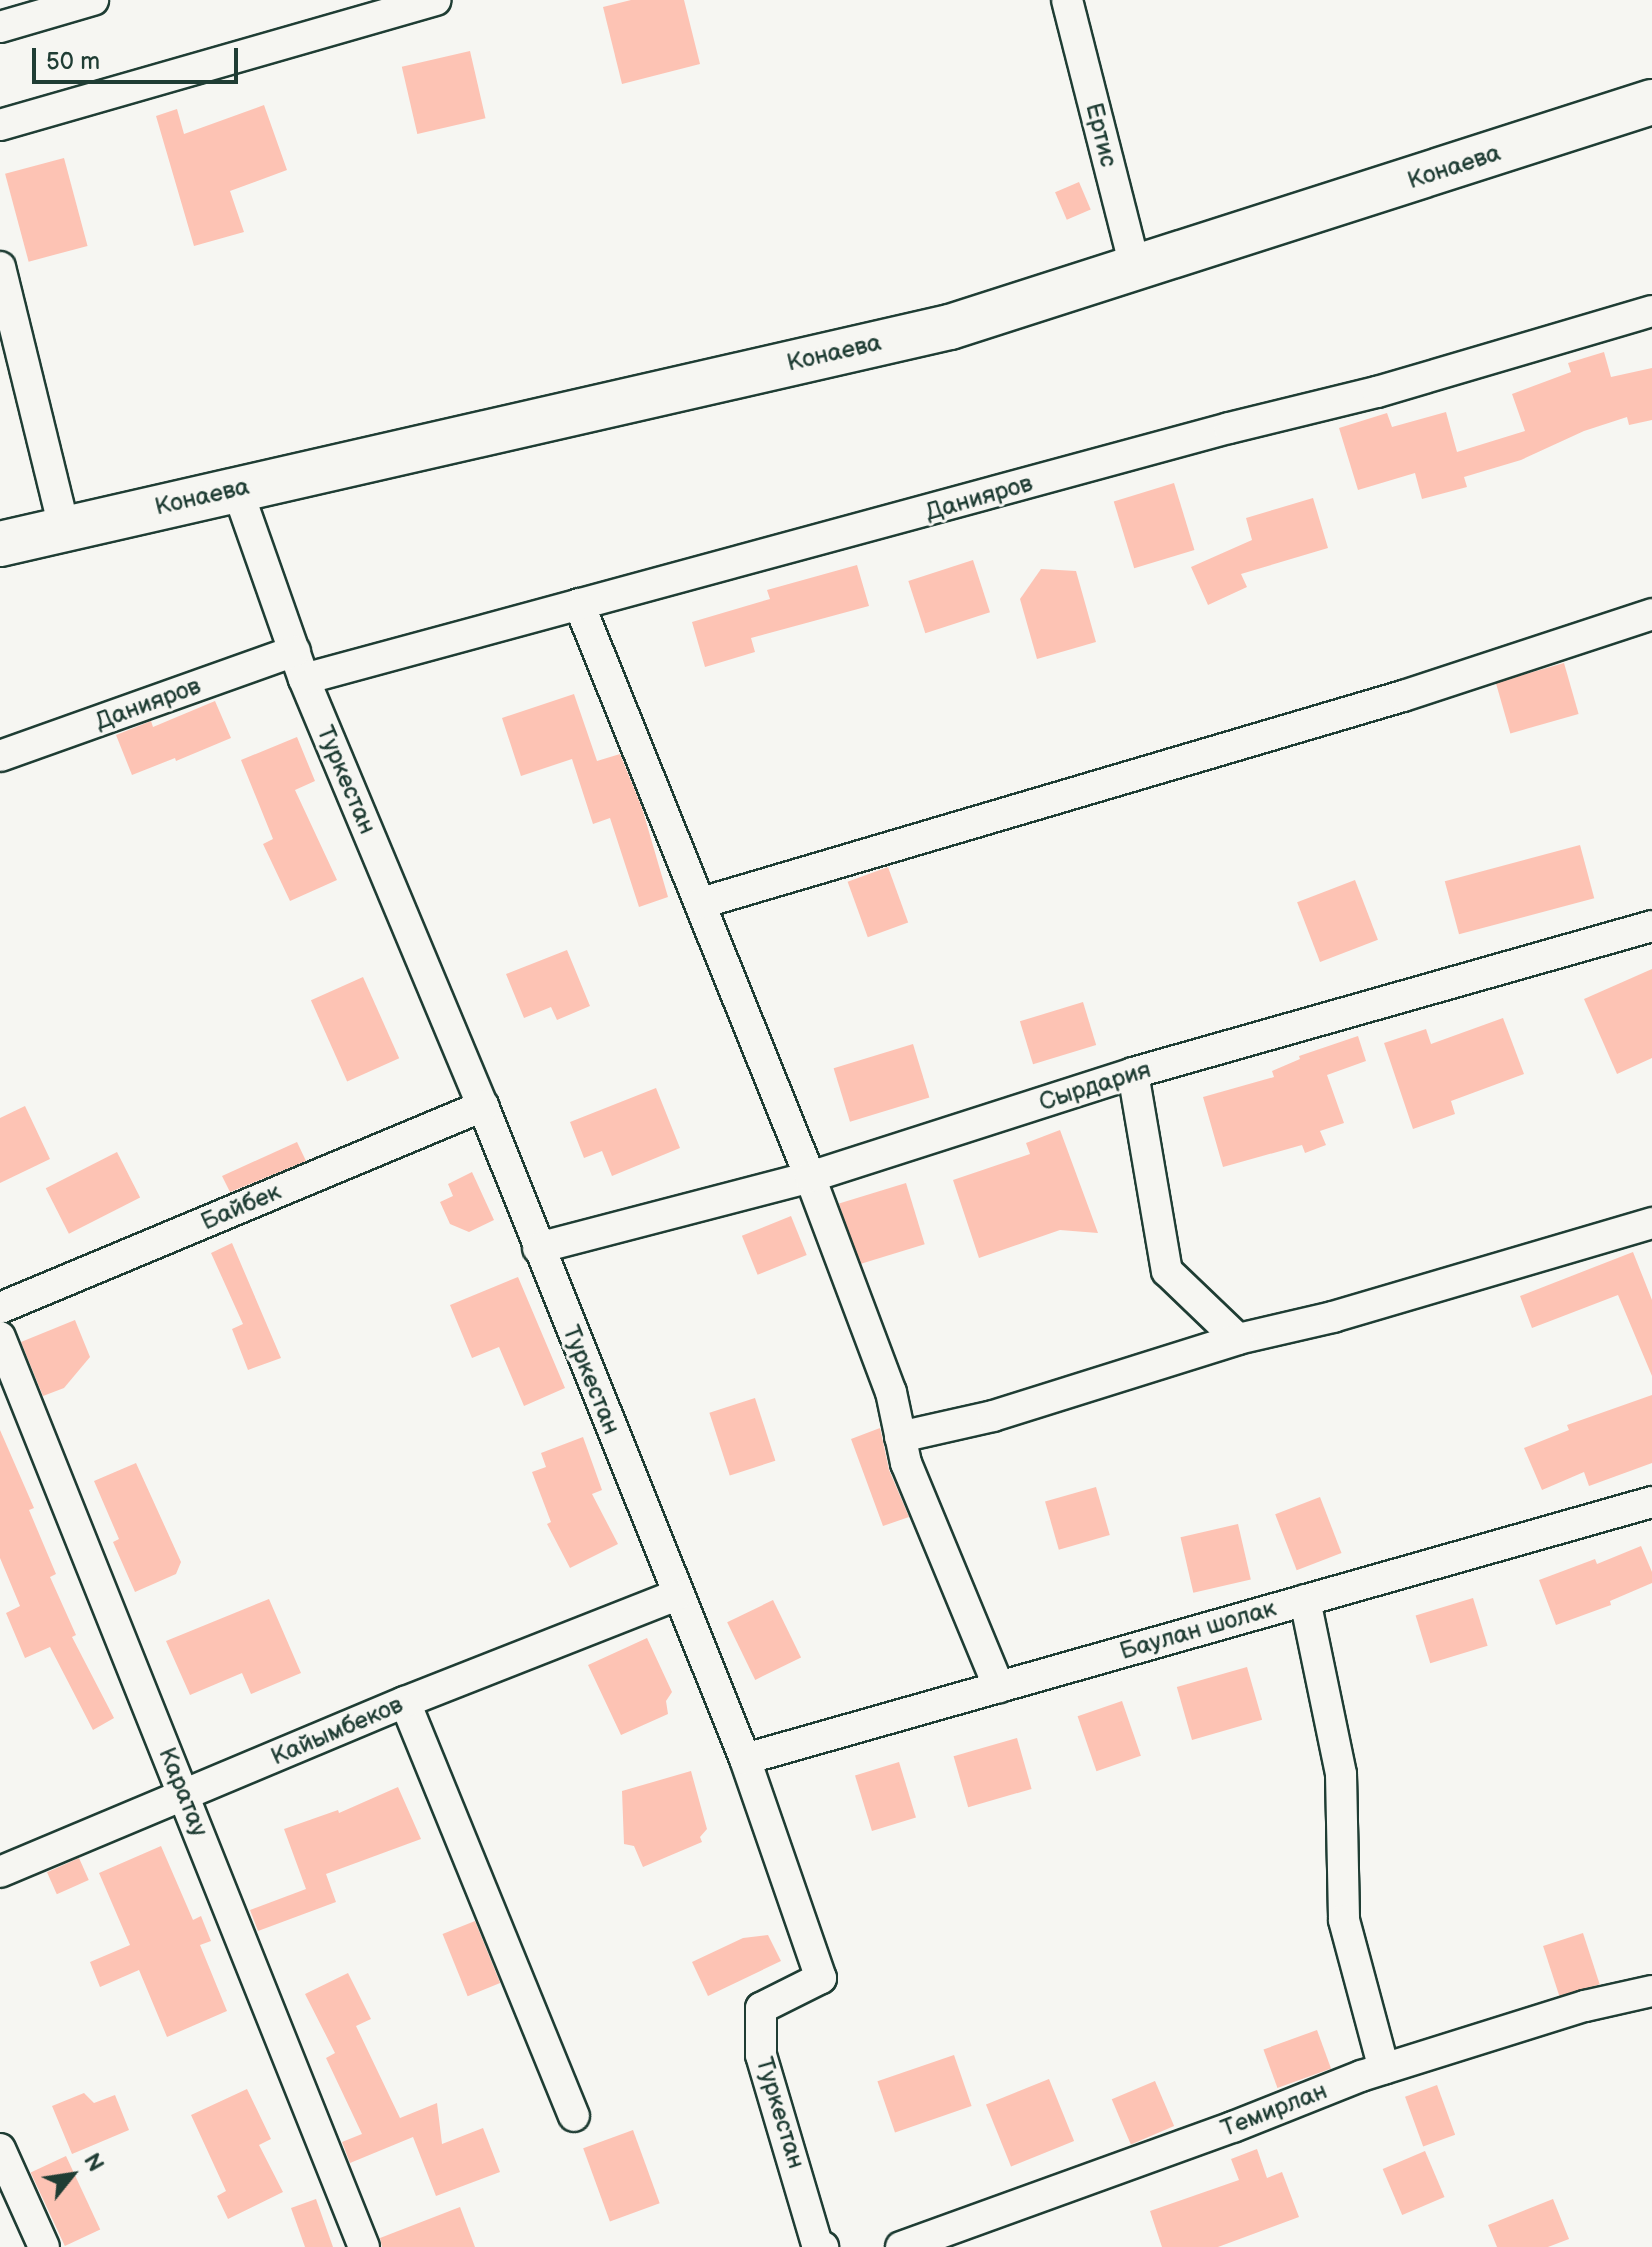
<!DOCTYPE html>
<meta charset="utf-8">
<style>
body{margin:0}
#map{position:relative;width:1652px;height:2247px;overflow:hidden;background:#f6f6f2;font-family:"Balsamiq Sans",sans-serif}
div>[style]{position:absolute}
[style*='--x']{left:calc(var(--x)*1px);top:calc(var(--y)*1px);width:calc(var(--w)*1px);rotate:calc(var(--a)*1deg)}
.building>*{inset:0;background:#fdc3b4;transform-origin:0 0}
.roads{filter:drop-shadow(2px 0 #1f3d34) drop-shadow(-2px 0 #1f3d34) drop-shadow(0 2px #1f3d34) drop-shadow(0 -2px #1f3d34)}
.street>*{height:30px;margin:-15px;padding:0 15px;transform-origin:15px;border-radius:15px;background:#f6f6f2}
.secondary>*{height:44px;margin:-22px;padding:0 22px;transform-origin:22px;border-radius:22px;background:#f6f6f2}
span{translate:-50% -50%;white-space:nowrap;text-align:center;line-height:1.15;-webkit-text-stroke:6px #f6f6f2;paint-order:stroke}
.street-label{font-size:24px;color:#1f3d34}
.north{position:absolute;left:32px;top:2135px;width:80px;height:80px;-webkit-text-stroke:6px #f6f6f2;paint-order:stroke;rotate:60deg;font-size:22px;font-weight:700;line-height:32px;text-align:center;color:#1f3d34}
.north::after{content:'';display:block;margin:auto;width:28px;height:36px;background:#1f3d34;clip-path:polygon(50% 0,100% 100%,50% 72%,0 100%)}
.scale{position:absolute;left:32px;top:48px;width:206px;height:36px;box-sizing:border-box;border:4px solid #1f3d34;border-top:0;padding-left:10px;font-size:24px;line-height:28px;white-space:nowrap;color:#1f3d34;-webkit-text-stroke:6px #f6f6f2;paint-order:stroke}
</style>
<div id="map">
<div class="building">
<i style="clip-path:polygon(631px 0,684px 0,700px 64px,622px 84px,603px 7px)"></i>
<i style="left:470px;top:51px;width:69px;height:70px;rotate:77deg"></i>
<i style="clip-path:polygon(264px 105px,287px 170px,230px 191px,244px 232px,194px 246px,156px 116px,177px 109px,184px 134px)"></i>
<i style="left:64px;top:158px;width:91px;height:61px;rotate:75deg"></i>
<i style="left:1079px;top:182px;width:30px;height:26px;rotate:67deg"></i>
<i style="clip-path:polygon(1604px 352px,1611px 377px,1652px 368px,1652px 420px,1629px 425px,1627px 417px,1584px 431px,1521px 460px,1464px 477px,1467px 487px,1422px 499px,1415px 473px,1358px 490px,1339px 428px,1387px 413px,1392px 427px,1446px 412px,1457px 452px,1525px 431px,1512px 394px,1571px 372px,1568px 363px)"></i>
<i style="left:1174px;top:483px;width:70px;height:63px;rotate:73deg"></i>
<i style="clip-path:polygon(1313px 498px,1328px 548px,1241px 574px,1247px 587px,1208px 605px,1191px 567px,1252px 540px,1246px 518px)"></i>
<i style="left:973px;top:560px;width:55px;height:68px;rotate:72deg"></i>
<i style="clip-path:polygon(857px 565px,869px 606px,751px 638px,755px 652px,705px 667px,692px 622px,770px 599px,767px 590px)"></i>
<i style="clip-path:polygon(1041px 569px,1076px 571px,1096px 642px,1037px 659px,1020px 599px)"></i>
<i style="left:1564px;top:663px;width:53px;height:71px;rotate:74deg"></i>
<i style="clip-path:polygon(574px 694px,597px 761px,620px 754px,642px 808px,668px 897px,639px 907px,610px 818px,593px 824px,572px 759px,521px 776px,502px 718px)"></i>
<i style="clip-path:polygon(215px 701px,231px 738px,176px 761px,175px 758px,132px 775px,116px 735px,151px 721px,153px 727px)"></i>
<i style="clip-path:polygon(297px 737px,315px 781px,295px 790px,337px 880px,290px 901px,263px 844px,273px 839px,241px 760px)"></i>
<i style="left:1580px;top:845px;width:55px;height:140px;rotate:75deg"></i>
<i style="left:888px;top:867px;width:59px;height:43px;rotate:70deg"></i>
<i style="left:1355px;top:880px;width:64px;height:62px;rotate:69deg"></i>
<i style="clip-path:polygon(567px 950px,590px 1006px,557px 1020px,551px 1007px,524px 1018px,506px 974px)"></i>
<i style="clip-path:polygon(1652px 969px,1652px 1058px,1617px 1074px,1584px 999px)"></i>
<i style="left:363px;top:977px;width:89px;height:57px;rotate:66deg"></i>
<i style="left:1083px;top:1002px;width:45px;height:66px;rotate:73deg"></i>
<i style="clip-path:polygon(1503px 1018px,1524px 1074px,1451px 1101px,1455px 1114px,1413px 1129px,1384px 1043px,1426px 1029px,1431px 1044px)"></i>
<i style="clip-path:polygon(1358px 1036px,1366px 1061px,1327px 1075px,1344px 1123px,1320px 1131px,1326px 1145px,1305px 1153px,1302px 1145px,1223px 1167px,1203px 1097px,1274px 1077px,1272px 1071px,1300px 1059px,1299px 1056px)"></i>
<i style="left:913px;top:1044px;width:56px;height:83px;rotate:73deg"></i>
<i style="clip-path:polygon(656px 1088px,680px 1148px,612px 1176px,602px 1151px,584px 1158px,570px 1122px)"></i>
<i style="clip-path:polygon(25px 1106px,50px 1159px,0 1183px,0 1118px)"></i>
<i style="clip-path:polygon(1060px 1130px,1098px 1233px,1060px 1230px,979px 1258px,953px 1180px,1030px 1154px,1026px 1143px)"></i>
<i style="clip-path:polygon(297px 1142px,306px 1161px,230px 1192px,222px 1176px)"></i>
<i style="left:117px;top:1152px;width:51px;height:80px;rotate:63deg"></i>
<i style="clip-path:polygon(472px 1172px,494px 1220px,469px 1232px,450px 1224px,440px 1202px,453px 1196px,448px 1184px)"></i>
<i style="left:906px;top:1183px;width:64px;height:70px;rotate:73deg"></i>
<i style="left:791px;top:1216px;width:42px;height:53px;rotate:68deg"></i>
<i style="clip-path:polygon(232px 1243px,281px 1358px,248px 1370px,232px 1329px,243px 1324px,211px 1253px)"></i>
<i style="clip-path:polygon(1633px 1252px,1652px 1300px,1652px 1376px,1618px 1295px,1532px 1328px,1520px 1296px)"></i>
<i style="clip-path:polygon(518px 1277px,565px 1388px,524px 1406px,499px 1347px,472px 1358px,450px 1305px)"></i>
<i style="clip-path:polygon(75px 1320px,90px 1357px,64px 1388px,43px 1396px,21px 1342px)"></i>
<i style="clip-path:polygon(1652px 1395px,1652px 1463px,1589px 1486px,1584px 1472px,1542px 1490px,1524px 1448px,1569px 1430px,1567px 1425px)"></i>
<i style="left:755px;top:1398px;width:66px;height:48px;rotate:72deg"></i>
<i style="clip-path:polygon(880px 1428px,889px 1470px,909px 1517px,883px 1526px,851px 1439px)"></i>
<i style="clip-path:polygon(0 1430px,34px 1508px,29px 1510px,56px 1574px,50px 1577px,76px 1635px,72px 1637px,114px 1718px,93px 1730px,50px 1647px,25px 1658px,6px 1613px,20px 1606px,0 1558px)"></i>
<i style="clip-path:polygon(583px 1437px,602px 1490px,592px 1494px,618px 1544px,570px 1568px,547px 1524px,551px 1522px,532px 1472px,546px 1467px,541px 1453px)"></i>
<i style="clip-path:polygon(136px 1463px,181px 1562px,176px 1574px,135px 1592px,113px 1542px,119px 1539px,94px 1481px)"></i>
<i style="left:1096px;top:1487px;width:50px;height:53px;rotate:74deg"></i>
<i style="left:1320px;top:1497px;width:60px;height:48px;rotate:69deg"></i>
<i style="left:1238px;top:1524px;width:57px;height:59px;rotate:77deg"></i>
<i style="clip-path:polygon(1641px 1546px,1652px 1572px,1652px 1583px,1610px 1601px,1611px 1605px,1556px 1625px,1539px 1580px,1595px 1559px,1597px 1564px)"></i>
<i style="left:1473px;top:1598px;width:50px;height:60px;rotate:73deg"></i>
<i style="clip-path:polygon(269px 1599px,301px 1673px,251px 1694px,242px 1673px,190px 1695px,166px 1641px)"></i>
<i style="left:773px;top:1600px;width:64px;height:51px;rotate:64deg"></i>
<i style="clip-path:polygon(647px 1638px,672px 1692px,666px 1701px,668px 1714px,621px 1735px,588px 1665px)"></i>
<i style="left:1247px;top:1667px;width:55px;height:73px;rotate:74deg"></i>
<i style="left:1122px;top:1701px;width:58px;height:47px;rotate:71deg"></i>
<i style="left:1017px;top:1738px;width:53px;height:66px;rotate:74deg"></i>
<i style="left:899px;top:1762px;width:58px;height:46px;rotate:73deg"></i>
<i style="clip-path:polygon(691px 1771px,707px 1829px,700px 1837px,702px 1842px,643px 1867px,634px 1846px,624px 1844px,622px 1791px)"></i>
<i style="clip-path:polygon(398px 1787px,421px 1839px,326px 1874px,336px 1902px,258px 1931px,250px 1910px,306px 1889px,284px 1829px,338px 1810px,339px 1813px)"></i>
<i style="clip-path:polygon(161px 1846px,193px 1920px,201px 1916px,211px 1941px,200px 1945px,227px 2011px,167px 2037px,139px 1970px,100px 1987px,90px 1962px,130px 1945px,99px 1873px)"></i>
<i style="left:79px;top:1858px;width:24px;height:35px;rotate:66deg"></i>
<i style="left:475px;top:1921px;width:67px;height:35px;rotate:68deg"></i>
<i style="left:1583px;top:1933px;width:54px;height:42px;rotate:72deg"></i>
<i style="clip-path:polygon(768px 1935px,781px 1961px,708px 1996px,692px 1962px,743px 1938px)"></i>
<i style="clip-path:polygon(348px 1973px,371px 2019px,356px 2026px,400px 2118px,437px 2103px,442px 2144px,483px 2128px,500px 2172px,436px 2196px,413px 2137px,350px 2163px,342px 2142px,362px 2134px,326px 2058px,335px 2053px,305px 1994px)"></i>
<i style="left:1317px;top:2030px;width:41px;height:57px;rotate:70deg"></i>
<i style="left:954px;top:2055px;width:54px;height:81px;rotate:71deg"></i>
<i style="left:1049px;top:2079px;width:67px;height:68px;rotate:68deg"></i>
<i style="left:1155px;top:2081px;width:49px;height:47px;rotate:67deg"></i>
<i style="left:1437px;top:2085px;width:53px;height:34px;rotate:70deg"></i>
<i style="clip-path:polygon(247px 2089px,271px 2139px,259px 2145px,283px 2192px,228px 2219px,217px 2196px,226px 2191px,191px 2115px)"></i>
<i style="clip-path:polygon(84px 2093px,94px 2103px,115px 2095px,129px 2130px,72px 2154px,52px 2106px)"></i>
<i style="left:633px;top:2130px;width:78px;height:53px;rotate:70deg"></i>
<i style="clip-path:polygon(1257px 2149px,1267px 2178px,1282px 2172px,1299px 2217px,1218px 2247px,1162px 2247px,1150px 2211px,1239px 2180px,1231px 2159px)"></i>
<i style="left:1425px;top:2151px;width:50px;height:46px;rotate:67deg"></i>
<i style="left:66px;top:2156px;width:81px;height:39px;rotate:65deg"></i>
<i style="clip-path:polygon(316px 2199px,333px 2247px,305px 2247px,291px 2208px)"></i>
<i style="clip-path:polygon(1553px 2199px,1569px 2239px,1548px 2247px,1497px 2247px,1488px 2225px)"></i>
<i style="clip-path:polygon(460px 2207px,475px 2247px,382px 2247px,380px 2238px)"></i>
</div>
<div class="roads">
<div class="street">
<i style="--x:1067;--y:0;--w:279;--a:75.7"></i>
<i style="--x:0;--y:27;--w:97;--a:-16.2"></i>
<i style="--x:0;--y:125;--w:453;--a:-16"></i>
<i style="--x:0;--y:267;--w:268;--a:76.2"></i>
<i style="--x:237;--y:489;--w:201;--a:70.6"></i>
<i style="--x:304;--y:679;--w:463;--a:67.3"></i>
<i style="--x:483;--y:1106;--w:704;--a:68.14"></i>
<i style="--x:745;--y:1759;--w:232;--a:70.9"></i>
<i style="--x:821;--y:1978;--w:67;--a:153.4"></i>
<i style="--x:761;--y:2008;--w:47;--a:90"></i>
<i style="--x:761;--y:2055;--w:197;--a:73.5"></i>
<i style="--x:817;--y:2244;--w:7;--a:27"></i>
<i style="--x:579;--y:604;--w:618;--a:68.04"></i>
<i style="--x:810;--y:1177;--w:230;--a:69.4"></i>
<i style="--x:891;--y:1392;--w:73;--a:78.1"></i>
<i style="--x:906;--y:1463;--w:243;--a:67.5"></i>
<i style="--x:304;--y:679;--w:958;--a:-15.18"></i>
<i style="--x:1229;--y:428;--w:152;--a:-13.7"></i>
<i style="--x:1377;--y:392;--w:287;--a:-16.4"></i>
<i style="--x:0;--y:756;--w:313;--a:-19.6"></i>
<i style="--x:701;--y:903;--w:732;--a:-16.43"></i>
<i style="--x:1403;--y:696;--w:262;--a:-18.2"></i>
<i style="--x:1133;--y:1073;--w:201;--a:80.3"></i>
<i style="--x:1167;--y:1271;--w:98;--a:43.8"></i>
<i style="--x:1238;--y:1339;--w:98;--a:-13"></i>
<i style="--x:1333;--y:1317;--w:333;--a:-16.4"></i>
<i style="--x:538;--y:1248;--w:281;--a:-14.6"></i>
<i style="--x:810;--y:1177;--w:339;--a:-17.8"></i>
<i style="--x:1133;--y:1073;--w:539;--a:-15.81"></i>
<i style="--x:0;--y:1308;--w:524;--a:-22.7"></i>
<i style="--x:0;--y:1337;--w:980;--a:68.2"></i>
<i style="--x:900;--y:1437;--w:95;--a:-12.7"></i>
<i style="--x:993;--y:1416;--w:257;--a:-17.4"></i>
<i style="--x:1305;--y:1600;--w:178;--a:78.3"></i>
<i style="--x:1341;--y:1774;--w:146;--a:88.8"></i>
<i style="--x:1344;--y:1920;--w:154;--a:75"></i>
<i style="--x:405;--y:1702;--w:447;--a:67.8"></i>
<i style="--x:745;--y:1759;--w:943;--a:-15.82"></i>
<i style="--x:0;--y:1872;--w:439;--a:-22.8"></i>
<i style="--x:405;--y:1702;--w:292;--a:-21.5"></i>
<i style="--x:0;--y:2149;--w:107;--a:65.8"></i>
<i style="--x:901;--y:2247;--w:353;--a:-19.9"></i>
<i style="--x:1233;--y:2127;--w:138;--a:-21.7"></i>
<i style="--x:1361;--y:2076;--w:235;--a:-17.4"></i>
<i style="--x:1585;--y:2006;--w:69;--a:-12.6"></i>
</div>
<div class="secondary">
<i style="--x:0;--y:544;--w:974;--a:-12.87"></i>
<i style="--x:950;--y:327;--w:737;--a:-17.77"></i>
</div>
</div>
<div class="street-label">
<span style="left:1101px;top:135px;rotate:76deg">Ертис</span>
<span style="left:1454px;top:167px;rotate:-18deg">Конаева</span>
<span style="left:834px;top:353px;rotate:-13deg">Конаева</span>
<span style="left:202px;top:497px;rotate:-13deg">Конаева</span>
<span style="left:979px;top:498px;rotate:-16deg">Данияров</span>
<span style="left:148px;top:704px;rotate:-20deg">Данияров</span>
<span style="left:346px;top:780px;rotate:67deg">Туркестан</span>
<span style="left:1095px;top:1086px;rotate:-17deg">Сырдария</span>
<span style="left:241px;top:1207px;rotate:-23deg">Байбек</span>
<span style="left:591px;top:1380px;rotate:68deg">Туркестан</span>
<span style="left:1198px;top:1630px;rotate:-16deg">Баулан шолак</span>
<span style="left:337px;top:1731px;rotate:-23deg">Кайымбеков</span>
<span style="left:183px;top:1792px;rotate:68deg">Каратау</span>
<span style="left:1274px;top:2110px;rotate:-21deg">Темирлан</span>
<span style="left:780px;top:2113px;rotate:73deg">Туркестан</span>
</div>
<div class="north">N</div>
<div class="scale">50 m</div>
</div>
